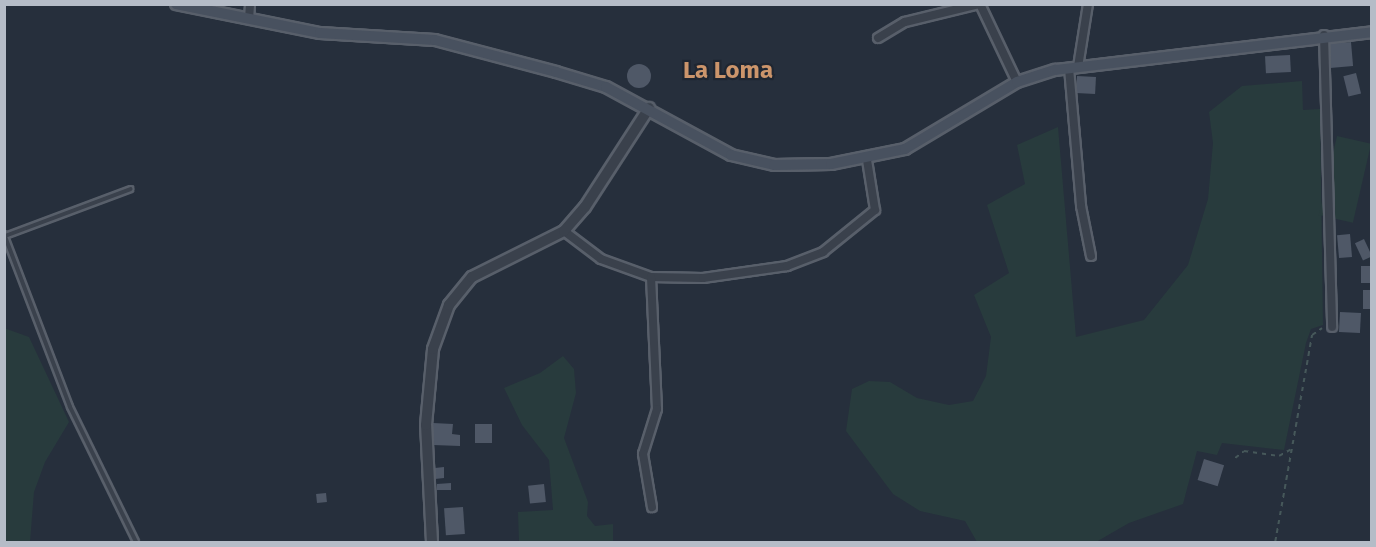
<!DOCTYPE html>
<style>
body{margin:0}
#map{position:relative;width:1376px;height:547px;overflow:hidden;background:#262f3c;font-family:"Fira Sans",sans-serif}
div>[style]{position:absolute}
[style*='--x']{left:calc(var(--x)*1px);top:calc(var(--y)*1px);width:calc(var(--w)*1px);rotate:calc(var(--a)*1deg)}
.green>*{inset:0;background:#283b3d;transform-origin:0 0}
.building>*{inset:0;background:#4f5867;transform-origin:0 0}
.round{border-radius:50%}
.path>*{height:1.5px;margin-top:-0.75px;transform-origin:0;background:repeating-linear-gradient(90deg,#46585a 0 4.5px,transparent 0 9px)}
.roads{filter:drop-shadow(2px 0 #585f6a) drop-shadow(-2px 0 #585f6a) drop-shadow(0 2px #585f6a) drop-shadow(0 -2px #585f6a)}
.service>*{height:4px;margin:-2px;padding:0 2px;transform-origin:2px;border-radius:2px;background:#3a414c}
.minor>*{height:8px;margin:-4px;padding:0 4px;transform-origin:4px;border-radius:4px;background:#3a414c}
.tertiary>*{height:10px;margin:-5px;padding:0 5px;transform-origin:5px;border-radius:5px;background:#3a414c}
.secondary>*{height:10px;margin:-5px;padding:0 5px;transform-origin:5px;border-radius:5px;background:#48515f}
span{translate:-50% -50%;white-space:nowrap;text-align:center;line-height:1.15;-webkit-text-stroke:4.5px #1f2631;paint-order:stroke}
.quarter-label{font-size:24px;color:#cc956b;font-weight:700}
.frame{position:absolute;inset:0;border:6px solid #b5bcc7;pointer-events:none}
</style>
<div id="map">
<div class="green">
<i style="clip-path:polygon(1302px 81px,1303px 110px,1320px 109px,1323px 325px,1311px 329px,1306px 343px,1284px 450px,1222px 443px,1217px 455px,1197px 451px,1183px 504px,1129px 523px,1096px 542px,977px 542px,965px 521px,920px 511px,893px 494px,846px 431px,852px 389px,869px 381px,890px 382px,917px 398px,949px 405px,973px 401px,986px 376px,991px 337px,974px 295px,1009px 273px,987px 205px,1025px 184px,1017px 145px,1058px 127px,1076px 337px,1144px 320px,1188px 265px,1208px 199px,1213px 143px,1209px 112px,1242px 86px)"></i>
<i style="left:1337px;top:136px;width:35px;height:81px;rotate:13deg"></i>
<i style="clip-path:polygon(4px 328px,29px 337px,69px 422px,45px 462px,34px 492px,30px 542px,5px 542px)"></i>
<i style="clip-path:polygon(563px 356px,574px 369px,576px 393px,564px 438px,588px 502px,587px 516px,595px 526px,613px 524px,613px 542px,519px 542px,518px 512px,553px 510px,549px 460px,522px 425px,504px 388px,540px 373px)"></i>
</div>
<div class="building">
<i style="left:1351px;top:42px;width:24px;height:23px;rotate:85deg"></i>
<i style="left:1290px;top:55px;width:17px;height:25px;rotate:87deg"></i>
<i class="round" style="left:627px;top:64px;width:24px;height:24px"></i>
<i style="left:1356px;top:73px;width:21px;height:13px;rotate:76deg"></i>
<i style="left:1077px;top:76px;width:19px;height:17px;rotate:3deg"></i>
<i style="left:1350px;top:234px;width:23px;height:13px;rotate:85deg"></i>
<i style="left:1364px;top:239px;width:19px;height:10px;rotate:65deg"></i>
<i style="left:1361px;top:266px;width:11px;height:17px"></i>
<i style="left:1363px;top:290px;width:9px;height:19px"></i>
<i style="left:1340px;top:312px;width:21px;height:20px;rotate:3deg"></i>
<i style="clip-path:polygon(433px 423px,453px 424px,452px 434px,460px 435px,460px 446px,433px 445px)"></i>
<i style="left:475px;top:424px;width:17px;height:19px"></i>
<i style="left:1204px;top:459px;width:21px;height:22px;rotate:17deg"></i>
<i style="clip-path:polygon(444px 467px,444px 478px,435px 479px,435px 468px)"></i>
<i style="clip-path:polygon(451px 483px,451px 490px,437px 490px,437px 484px)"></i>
<i style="left:544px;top:484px;width:18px;height:16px;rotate:84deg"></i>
<i style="left:326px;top:493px;width:9px;height:10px;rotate:84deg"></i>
<i style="left:463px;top:507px;width:27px;height:19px;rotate:86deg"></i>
</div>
<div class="path">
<i style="--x:1235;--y:458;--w:11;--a:-38"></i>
<i style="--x:1244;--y:451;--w:35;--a:8"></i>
<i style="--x:1279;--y:456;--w:13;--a:-29"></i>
<i style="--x:1275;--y:542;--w:210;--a:-79.9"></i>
<i style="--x:1312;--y:335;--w:12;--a:-35"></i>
</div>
<div class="roads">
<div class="service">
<i style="--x:4;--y:234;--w:185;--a:69.1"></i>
<i style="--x:70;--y:407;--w:150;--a:63.9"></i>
<i style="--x:5;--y:236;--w:134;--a:-20.5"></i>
</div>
<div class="minor">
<i style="--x:980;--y:4;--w:86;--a:64.6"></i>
<i style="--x:249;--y:19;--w:15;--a:-86"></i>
<i style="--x:1324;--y:35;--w:292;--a:88.4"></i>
<i style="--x:878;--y:38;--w:31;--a:-31"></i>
<i style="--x:905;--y:22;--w:76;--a:-13.7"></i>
<i style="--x:1078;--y:67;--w:64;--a:-81"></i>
<i style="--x:1069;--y:68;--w:139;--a:85"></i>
<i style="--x:1081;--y:206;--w:51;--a:78.7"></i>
<i style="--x:564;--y:231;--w:46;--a:37.1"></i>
<i style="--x:601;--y:259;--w:53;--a:19.8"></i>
<i style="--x:651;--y:277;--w:52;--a:1.1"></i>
<i style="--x:703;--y:278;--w:85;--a:-8.1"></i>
<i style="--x:787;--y:266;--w:39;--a:-21"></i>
<i style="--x:823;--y:252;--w:67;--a:-38.9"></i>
<i style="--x:875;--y:210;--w:51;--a:-99.1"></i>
<i style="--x:651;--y:277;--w:132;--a:87.4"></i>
<i style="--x:657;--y:409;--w:47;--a:107.3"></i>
<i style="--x:643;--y:454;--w:54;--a:80.4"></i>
</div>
<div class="tertiary">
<i style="--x:432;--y:542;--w:117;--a:-92.9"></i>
<i style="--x:426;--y:425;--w:76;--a:-84.7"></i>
<i style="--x:433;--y:349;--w:47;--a:-70"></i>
<i style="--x:449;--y:305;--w:36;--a:-51"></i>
<i style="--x:472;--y:277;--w:103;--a:-26.6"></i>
<i style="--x:564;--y:231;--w:32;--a:-49"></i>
<i style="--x:585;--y:207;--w:118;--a:-57.1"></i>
</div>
<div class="secondary">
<i style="--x:176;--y:4;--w:147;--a:11.4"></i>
<i style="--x:320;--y:33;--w:115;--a:3.5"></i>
<i style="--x:435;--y:40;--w:125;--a:14.8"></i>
<i style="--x:556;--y:72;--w:52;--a:16.7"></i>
<i style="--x:606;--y:87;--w:142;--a:28.5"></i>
<i style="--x:731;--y:155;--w:44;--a:13.1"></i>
<i style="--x:774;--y:165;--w:57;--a:-1"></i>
<i style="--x:831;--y:164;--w:76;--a:-11.5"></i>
<i style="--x:905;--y:149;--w:131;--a:-30.9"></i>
<i style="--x:1017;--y:82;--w:40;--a:-18"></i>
<i style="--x:1055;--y:70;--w:319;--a:-6.8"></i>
</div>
</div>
<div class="quarter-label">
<span style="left:728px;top:71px">La Loma</span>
</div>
<div class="frame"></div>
</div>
